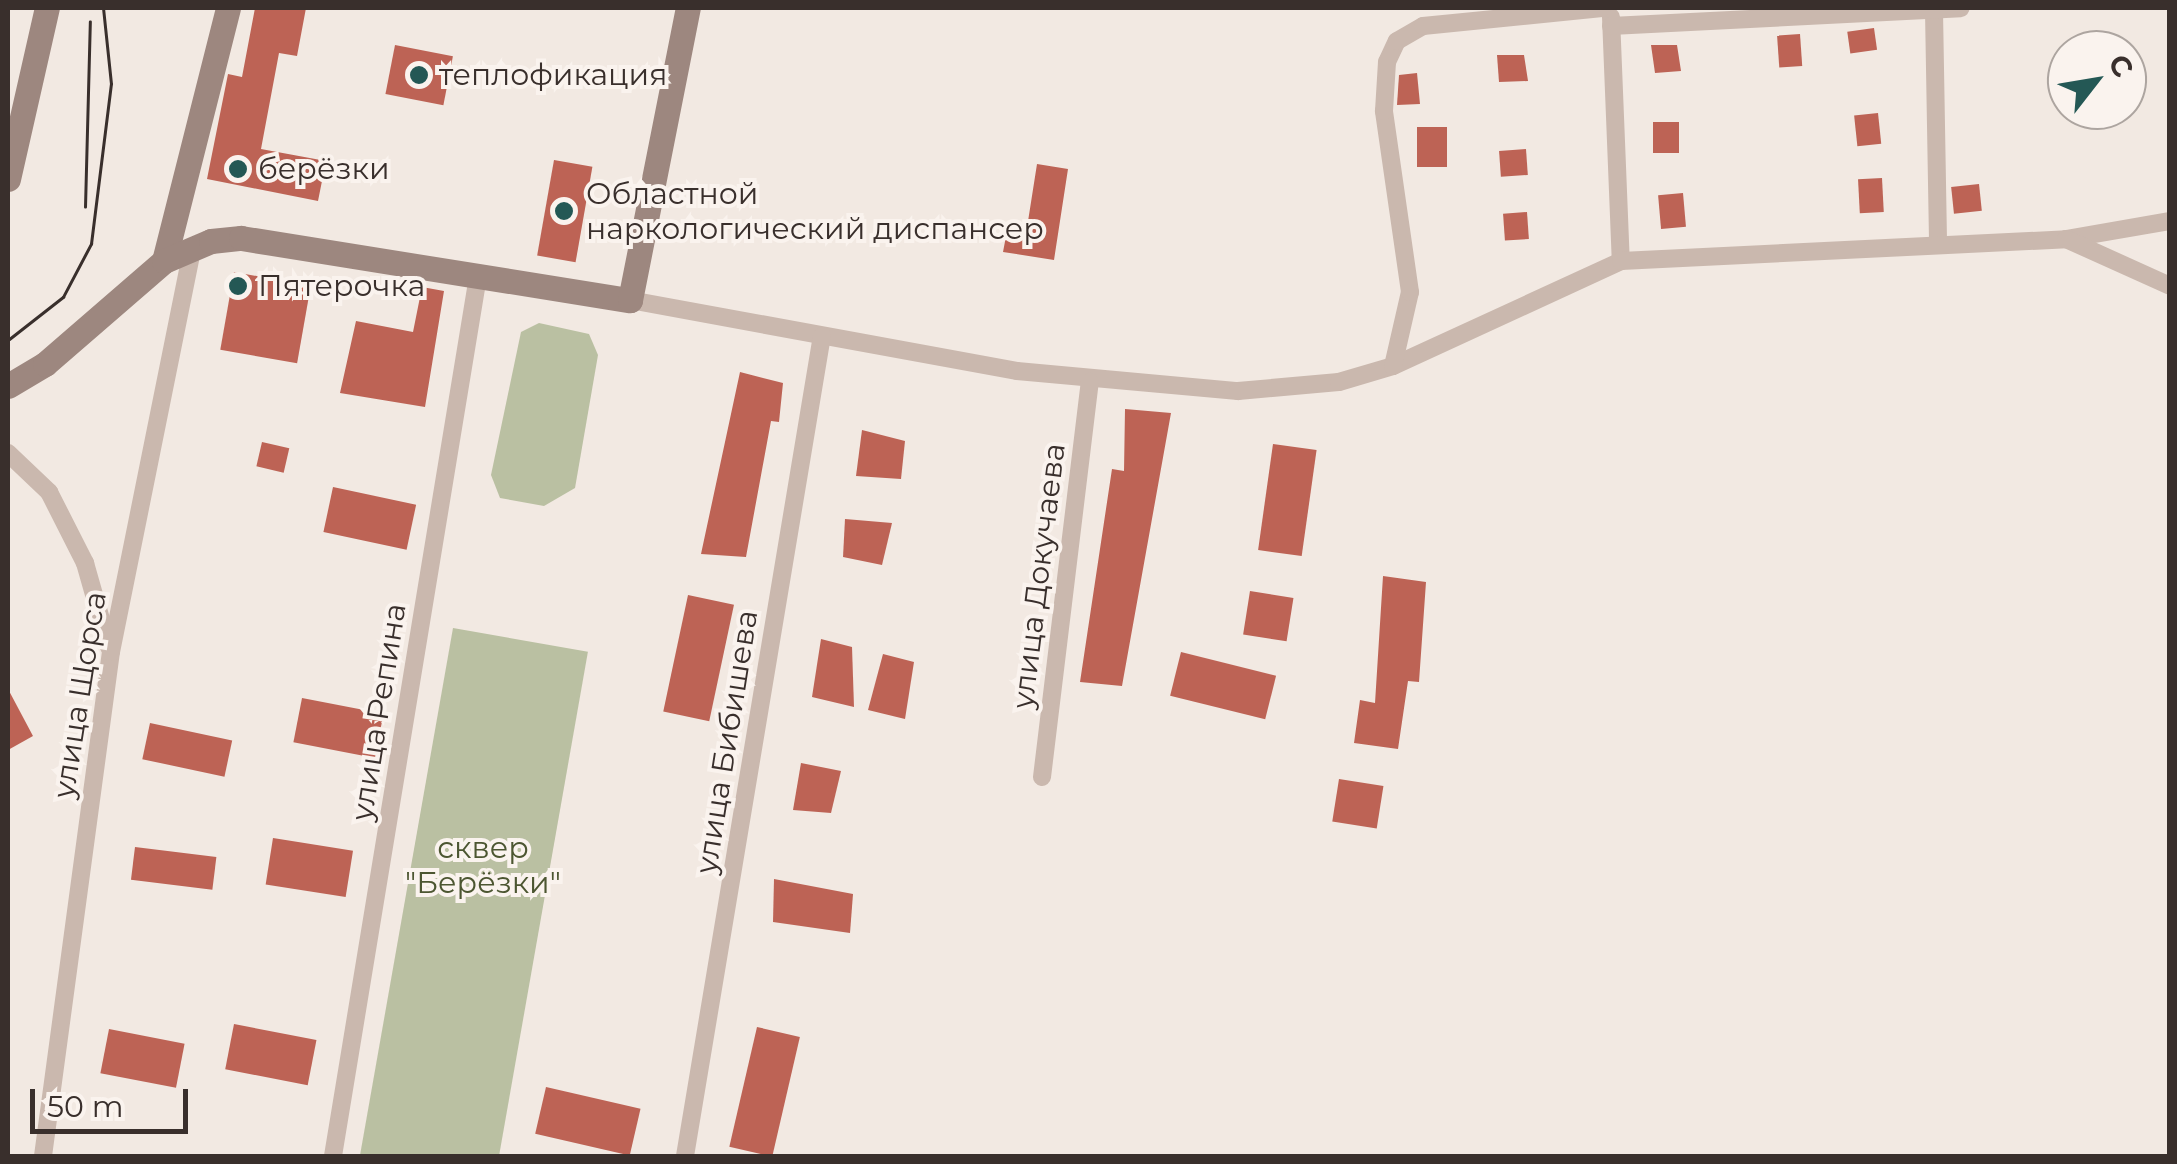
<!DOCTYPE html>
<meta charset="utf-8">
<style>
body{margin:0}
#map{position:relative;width:2177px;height:1164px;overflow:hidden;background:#f2e9e2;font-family:Montserrat,sans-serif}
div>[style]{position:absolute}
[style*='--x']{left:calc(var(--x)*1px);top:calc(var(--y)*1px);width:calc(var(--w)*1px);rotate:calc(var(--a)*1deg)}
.green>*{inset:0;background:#bac0a2;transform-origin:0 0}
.building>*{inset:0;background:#bd6355;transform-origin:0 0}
.street>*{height:18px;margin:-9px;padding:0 9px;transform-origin:9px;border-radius:9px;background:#cab8ae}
.secondary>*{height:25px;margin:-12.5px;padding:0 12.5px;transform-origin:12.5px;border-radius:12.5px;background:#9d877f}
.tram>*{height:2.5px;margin:-1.25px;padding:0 1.25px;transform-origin:1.25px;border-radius:1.25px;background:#392f2c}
.dots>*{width:28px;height:28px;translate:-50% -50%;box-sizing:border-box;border:5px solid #faf3ee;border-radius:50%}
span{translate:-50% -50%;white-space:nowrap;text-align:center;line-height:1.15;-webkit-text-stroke:8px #faf3ee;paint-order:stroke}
.poi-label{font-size:30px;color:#392f2c}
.left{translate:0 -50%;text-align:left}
.street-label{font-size:30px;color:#392f2c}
.park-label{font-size:30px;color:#4c5631}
.frame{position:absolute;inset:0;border:10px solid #392f2c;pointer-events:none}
.north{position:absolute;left:2047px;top:30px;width:100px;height:100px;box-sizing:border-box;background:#faf3ee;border:2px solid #ada5a0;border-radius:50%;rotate:59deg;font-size:28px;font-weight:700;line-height:40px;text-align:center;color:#392f2c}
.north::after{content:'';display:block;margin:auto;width:35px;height:45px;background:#245855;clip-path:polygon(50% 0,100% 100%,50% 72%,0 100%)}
.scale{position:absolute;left:30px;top:1089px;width:158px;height:45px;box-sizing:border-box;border:5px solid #392f2c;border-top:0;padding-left:12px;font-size:30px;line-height:35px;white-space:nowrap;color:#392f2c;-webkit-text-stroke:8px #faf3ee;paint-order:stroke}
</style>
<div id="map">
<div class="green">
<i style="clip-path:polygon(539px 323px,589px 334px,598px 355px,575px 488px,544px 506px,500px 498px,491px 475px,521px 332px)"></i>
<i style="left:453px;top:628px;width:137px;height:535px;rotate:10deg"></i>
</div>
<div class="building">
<i style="clip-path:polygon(255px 8px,306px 8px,297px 56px,279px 53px,261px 149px,326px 161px,318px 201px,207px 179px,228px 74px,242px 77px)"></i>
<i style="left:1874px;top:28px;width:22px;height:27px;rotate:82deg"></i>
<i style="left:1800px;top:34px;width:32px;height:23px;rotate:86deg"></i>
<i style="left:395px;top:45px;width:59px;height:50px;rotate:11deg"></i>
<i style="clip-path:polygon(1651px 45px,1677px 45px,1681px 71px,1655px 73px)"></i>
<i style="clip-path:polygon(1497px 55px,1524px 55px,1528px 81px,1499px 82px)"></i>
<i style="clip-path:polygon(1417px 73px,1420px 104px,1397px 105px,1399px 75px)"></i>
<i style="left:1878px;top:113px;width:31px;height:24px;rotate:84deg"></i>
<i style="left:1653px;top:122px;width:26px;height:31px"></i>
<i style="left:1417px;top:127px;width:30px;height:40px"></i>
<i style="left:1526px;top:149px;width:26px;height:27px;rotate:86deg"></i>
<i style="left:554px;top:160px;width:39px;height:97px;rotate:10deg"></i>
<i style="clip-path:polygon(1037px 164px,1068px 169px,1054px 260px,1003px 252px,1007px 231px,1026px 234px)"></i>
<i style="left:1882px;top:178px;width:34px;height:24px;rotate:87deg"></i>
<i style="left:1979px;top:184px;width:27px;height:28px;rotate:84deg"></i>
<i style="left:1683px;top:193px;width:34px;height:25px;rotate:85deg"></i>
<i style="left:1527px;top:212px;width:27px;height:24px;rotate:86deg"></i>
<i style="left:234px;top:272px;width:78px;height:79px;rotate:10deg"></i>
<i style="clip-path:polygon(422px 287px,444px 291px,425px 407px,340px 393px,356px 321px,413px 332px)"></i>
<i style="clip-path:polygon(740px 372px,783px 383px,779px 422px,771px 421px,746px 557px,701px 554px)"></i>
<i style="clip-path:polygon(1125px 409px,1171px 413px,1122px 686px,1080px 682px,1112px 469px,1124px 471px)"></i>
<i style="clip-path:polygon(862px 430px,905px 441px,901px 479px,856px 476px)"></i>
<i style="left:262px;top:442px;width:28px;height:25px;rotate:13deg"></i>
<i style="left:1273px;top:444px;width:44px;height:107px;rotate:8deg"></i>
<i style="left:333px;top:487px;width:85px;height:46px;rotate:12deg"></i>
<i style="clip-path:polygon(845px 519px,892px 523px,882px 565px,843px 557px)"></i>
<i style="clip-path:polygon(1383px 576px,1426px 582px,1419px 682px,1408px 681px,1398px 749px,1354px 743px,1360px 700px,1375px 703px)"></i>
<i style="left:1250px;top:591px;width:44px;height:44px;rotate:9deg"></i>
<i style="left:688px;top:595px;width:47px;height:119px;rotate:12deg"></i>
<i style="clip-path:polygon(821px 639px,852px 647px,854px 707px,812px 697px)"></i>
<i style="left:1181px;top:652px;width:98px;height:45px;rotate:14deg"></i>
<i style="clip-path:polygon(883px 654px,914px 662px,905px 719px,868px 710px)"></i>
<i style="clip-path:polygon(8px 689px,33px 736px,8px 750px)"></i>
<i style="left:302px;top:698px;width:83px;height:45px;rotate:11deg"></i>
<i style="left:150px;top:723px;width:84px;height:37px;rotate:12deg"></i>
<i style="clip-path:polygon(801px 763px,841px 771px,831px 813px,793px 810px)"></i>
<i style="left:1339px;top:779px;width:45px;height:43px;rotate:9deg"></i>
<i style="left:273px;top:838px;width:81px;height:47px;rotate:9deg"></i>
<i style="left:135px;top:847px;width:82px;height:33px;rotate:7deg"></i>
<i style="clip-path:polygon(774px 879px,853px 894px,850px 933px,773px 922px)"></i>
<i style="left:234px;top:1024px;width:84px;height:46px;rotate:11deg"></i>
<i style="left:757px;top:1027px;width:44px;height:123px;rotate:13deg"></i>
<i style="left:109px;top:1029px;width:77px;height:45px;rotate:11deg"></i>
<i style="left:546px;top:1087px;width:97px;height:48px;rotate:13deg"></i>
</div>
<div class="street">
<i style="--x:1934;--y:11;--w:234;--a:89"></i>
<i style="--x:1611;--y:17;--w:244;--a:87.7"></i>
<i style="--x:1611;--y:26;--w:350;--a:-2.9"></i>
<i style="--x:2066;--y:239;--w:106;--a:-9.8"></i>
<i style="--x:630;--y:300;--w:393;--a:10.4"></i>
<i style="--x:1017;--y:371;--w:222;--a:5.2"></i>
<i style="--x:1238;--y:391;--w:101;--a:-5.1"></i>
<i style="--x:1339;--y:382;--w:56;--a:-16.5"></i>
<i style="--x:1393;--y:366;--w:251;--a:-24.7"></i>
<i style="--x:1621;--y:261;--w:446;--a:-2.8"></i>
<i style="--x:2066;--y:239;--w:114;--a:24.3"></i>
<i style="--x:1393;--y:366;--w:76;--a:-77.1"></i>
<i style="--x:1410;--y:292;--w:183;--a:-98.2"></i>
<i style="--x:1384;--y:111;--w:49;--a:-86.5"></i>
<i style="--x:1387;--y:62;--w:23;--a:-65"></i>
<i style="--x:1397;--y:41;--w:30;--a:-30"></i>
<i style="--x:1423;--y:26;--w:180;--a:-5.7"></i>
<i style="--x:8;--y:453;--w:57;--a:43.6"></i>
<i style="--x:49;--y:492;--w:80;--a:63.1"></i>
<i style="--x:85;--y:563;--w:87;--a:74.1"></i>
<i style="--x:1042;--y:777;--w:398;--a:-83.1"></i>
<i style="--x:43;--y:1156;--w:509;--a:-82.32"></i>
<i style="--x:111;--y:652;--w:414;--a:-78.6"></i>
<i style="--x:333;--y:1156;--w:892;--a:-80.64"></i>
<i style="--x:685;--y:1156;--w:831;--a:-80.52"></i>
</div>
<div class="secondary">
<i style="--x:8;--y:179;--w:175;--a:-77.2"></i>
<i style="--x:164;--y:261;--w:261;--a:-75.8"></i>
<i style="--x:8;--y:386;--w:43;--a:-30.7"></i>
<i style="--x:45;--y:364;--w:157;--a:-40.9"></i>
<i style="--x:164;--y:261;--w:51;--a:-23.1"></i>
<i style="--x:211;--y:241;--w:30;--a:-6"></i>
<i style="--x:241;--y:238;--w:394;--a:9.1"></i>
<i style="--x:630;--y:300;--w:298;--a:-78.8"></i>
</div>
<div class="tram">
<i style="--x:85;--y:207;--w:185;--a:-88.5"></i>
<i style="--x:8;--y:340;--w:70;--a:-38"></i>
<i style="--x:63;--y:297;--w:60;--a:-62.2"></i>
<i style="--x:91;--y:244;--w:161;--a:-82.9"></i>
<i style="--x:111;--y:84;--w:76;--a:-96"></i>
</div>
<div class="dots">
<i style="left:419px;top:75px;background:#245855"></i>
<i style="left:238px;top:169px;background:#245855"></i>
<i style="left:564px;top:211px;background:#245855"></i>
<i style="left:238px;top:286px;background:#245855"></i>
</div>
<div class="poi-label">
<span class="left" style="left:439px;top:75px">теплофикация</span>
<span class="left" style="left:258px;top:169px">берёзки</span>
<span class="left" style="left:586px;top:211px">Областной<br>наркологический диспансер</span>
<span class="left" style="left:258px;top:286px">Пятерочка</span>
</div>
<div class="street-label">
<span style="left:1039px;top:576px;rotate:-83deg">улица Докучаева</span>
<span style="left:80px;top:695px;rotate:-81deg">улица Щорса</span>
<span style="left:379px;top:712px;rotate:-81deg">улица Репина</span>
<span style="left:727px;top:742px;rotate:-81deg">улица Бибишева</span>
</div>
<div class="park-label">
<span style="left:483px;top:865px">сквер<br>"Берёзки"</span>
</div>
<div class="frame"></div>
<div class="north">С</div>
<div class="scale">50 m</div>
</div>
